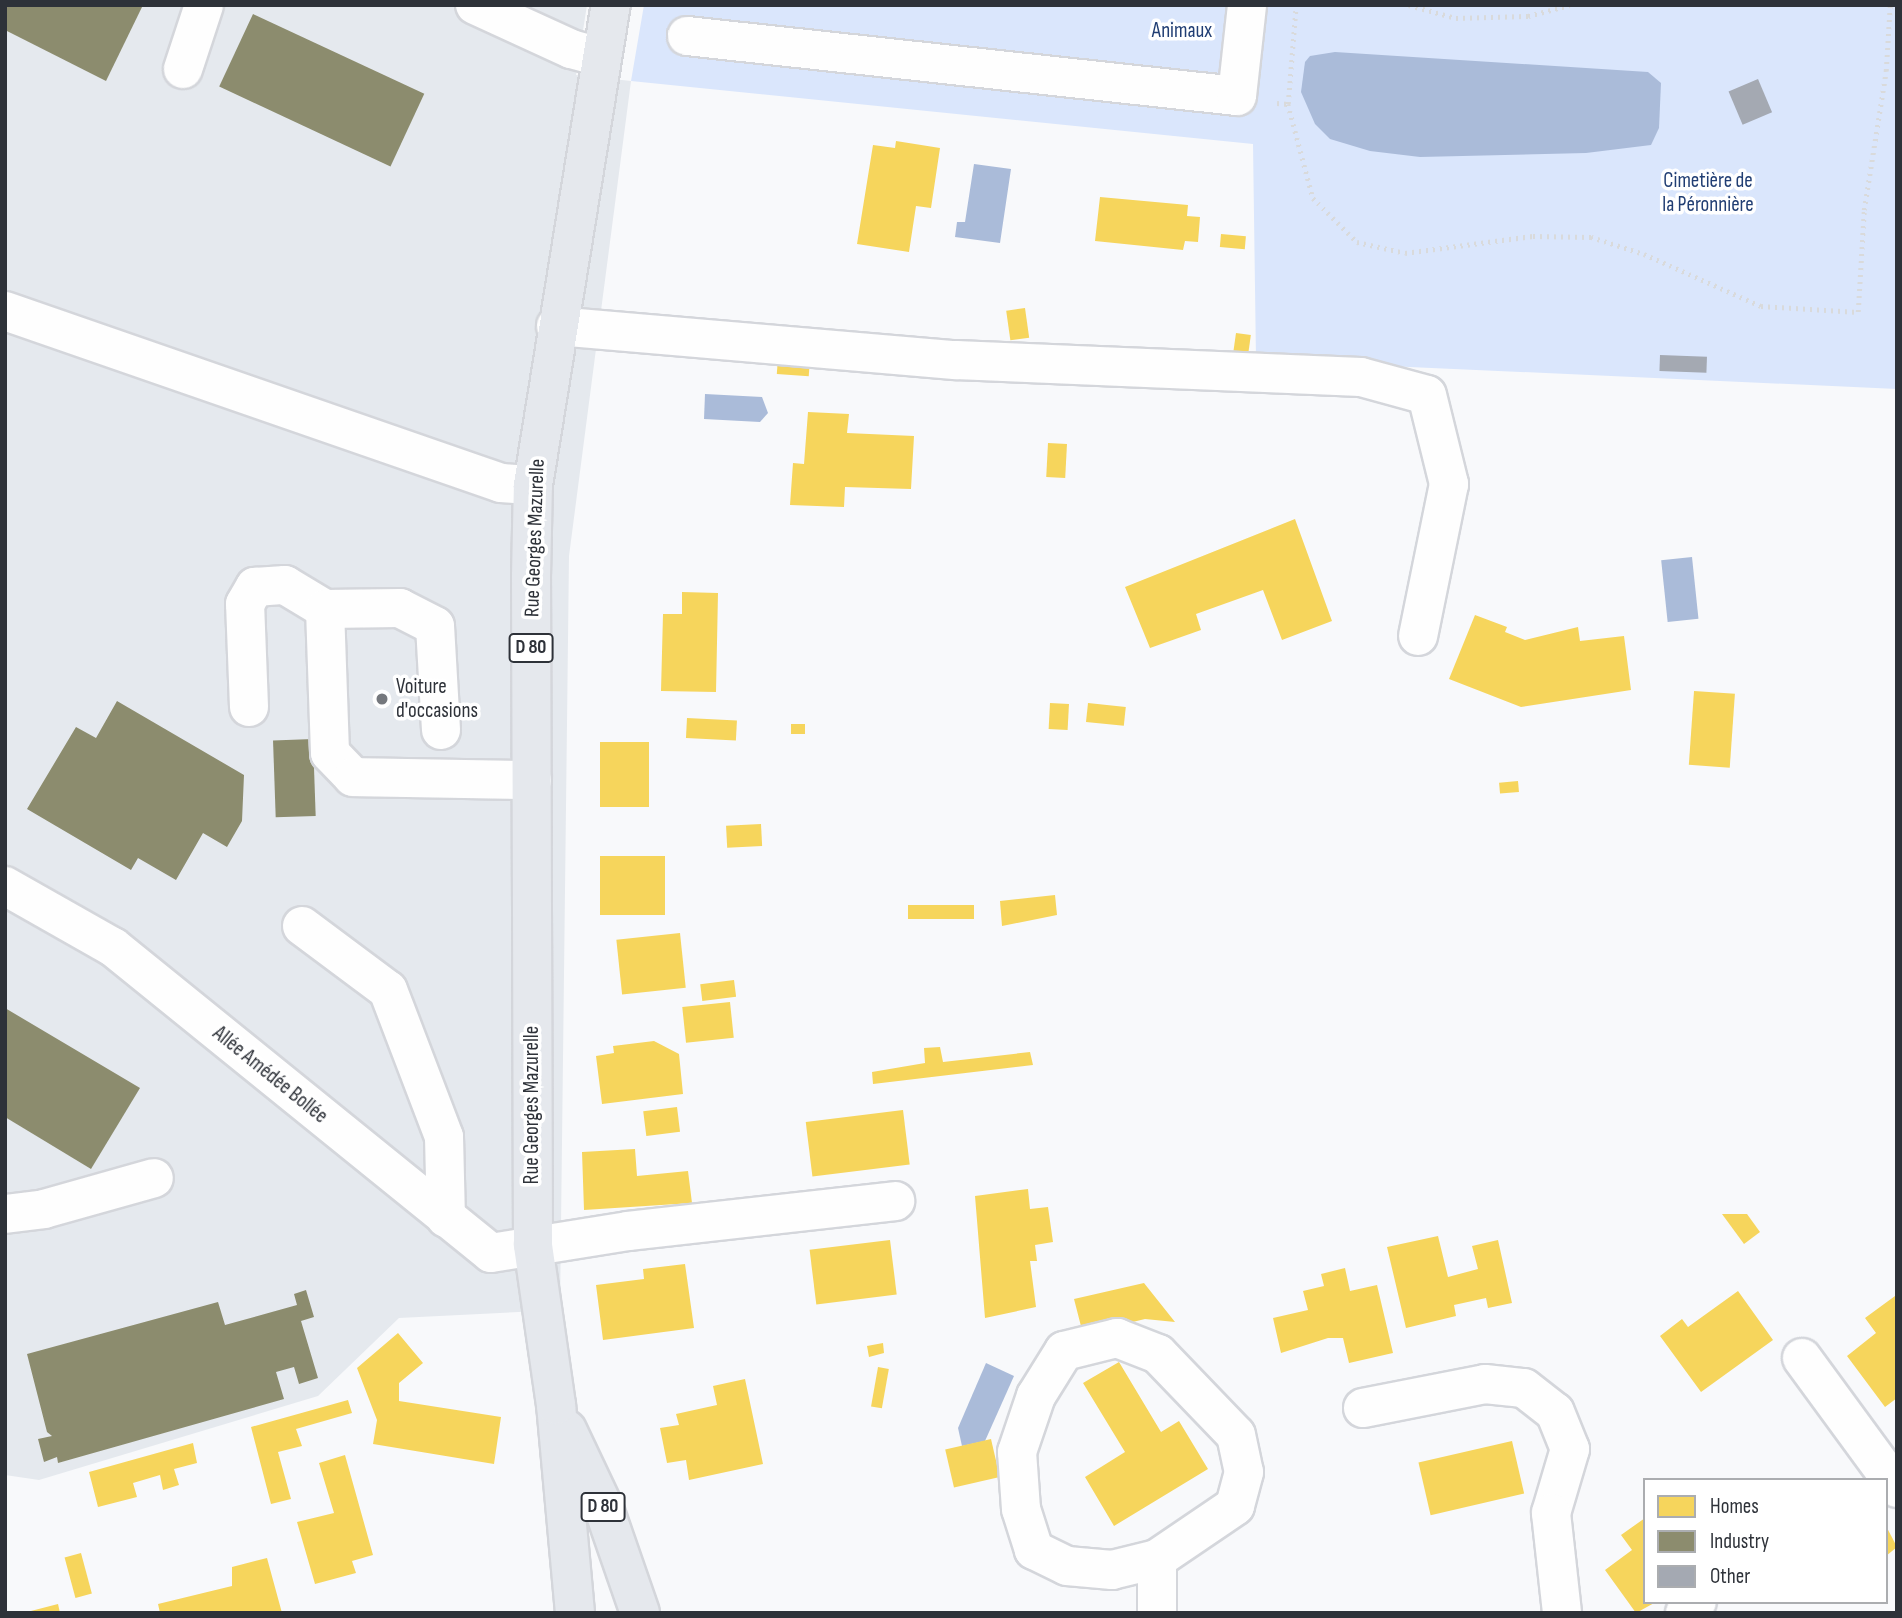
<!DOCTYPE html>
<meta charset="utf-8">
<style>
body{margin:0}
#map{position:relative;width:1902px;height:1618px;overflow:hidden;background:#f8f9fb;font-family:"Sofia Sans Condensed",sans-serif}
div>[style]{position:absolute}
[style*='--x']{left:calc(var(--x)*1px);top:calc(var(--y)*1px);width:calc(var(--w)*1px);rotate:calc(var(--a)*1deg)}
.built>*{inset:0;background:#e5e9ee}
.green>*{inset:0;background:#dae6fc}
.water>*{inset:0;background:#aabbd9;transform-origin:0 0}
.homes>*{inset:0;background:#f6d55c;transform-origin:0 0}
.industry>*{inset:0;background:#8c8c6e;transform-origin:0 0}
.building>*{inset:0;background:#a4a9b2;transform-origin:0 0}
.path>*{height:4.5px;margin-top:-2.25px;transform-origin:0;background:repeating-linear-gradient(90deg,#d9dadb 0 2px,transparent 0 7px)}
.roads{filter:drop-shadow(2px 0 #d4d6db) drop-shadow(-2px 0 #d4d6db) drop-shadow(0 2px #d4d6db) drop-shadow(0 -2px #d4d6db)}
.minor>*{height:38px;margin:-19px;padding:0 19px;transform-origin:19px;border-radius:19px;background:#fefefe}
.major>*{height:38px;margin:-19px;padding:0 19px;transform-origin:19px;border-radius:19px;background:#e5e8ed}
.dots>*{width:19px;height:19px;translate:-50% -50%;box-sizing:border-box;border:4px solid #fff;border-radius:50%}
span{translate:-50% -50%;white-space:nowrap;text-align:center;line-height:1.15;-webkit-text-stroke:7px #fff;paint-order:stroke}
.shield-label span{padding:2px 5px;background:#fff;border:2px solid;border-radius:5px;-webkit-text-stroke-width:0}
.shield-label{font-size:19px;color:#2e3239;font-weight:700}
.park-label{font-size:21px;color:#213e73}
.street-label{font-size:21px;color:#2e3239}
.poi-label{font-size:21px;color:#2e3239}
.left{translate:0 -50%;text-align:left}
.frame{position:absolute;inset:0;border:7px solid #2e3239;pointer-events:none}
.legend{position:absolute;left:1643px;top:1478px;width:245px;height:126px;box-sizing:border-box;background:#fff;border:2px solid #abadb0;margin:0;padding:9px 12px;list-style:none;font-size:21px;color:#2e3239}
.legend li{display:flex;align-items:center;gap:14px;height:35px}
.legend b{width:35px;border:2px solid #abadb0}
</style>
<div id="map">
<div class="built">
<i style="clip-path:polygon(5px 5px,587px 5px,576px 75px,631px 81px,569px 556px,560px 1310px,399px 1318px,318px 1396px,39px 1480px,5px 1475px)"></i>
</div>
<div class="green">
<i style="clip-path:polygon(644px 5px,1897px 5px,1897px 389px,1256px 360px,1253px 144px,631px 81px)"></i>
</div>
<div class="water">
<i style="clip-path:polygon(1335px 52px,1648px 72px,1661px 83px,1659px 128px,1651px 145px,1586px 153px,1420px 157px,1370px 151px,1330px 139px,1315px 124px,1301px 92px,1305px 62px,1310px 56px)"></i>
<i style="clip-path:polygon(974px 164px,1011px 169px,1000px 243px,955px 237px,957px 222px,965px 222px)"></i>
<i style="clip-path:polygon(705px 394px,762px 397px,768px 413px,760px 422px,704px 419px)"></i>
<i style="left:1692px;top:557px;width:62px;height:31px;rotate:84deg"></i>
<i style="clip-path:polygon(986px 1363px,1014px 1376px,985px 1441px,962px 1446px,958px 1428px)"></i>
</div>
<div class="homes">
<i style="clip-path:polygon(896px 141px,940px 148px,931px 208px,916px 206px,909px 252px,857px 244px,873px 145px,895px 148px)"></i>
<i style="clip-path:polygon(1100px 197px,1188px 205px,1187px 216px,1200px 217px,1198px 242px,1185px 241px,1183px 250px,1095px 241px)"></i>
<i style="left:1221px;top:234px;width:25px;height:13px;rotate:5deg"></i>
<i style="left:1025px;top:308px;width:30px;height:19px;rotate:82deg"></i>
<i style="left:1236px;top:333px;width:15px;height:21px;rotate:8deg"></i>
<i style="left:778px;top:357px;width:32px;height:17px;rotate:4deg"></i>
<i style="clip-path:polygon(808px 412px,849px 414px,847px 433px,914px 436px,911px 489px,845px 487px,844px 507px,790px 505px,793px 463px,804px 464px)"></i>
<i style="left:1048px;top:443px;width:19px;height:34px;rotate:3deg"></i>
<i style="clip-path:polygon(1295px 519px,1332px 621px,1282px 640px,1263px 590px,1196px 614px,1201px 630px,1150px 648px,1125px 587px)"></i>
<i style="clip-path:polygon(682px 592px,718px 593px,716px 692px,661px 691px,663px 614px,682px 614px)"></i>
<i style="clip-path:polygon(1475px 615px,1507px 627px,1505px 632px,1525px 640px,1578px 627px,1580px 641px,1624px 636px,1631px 690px,1521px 707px,1449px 679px)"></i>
<i style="left:1694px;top:691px;width:41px;height:74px;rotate:4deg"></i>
<i style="left:1050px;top:703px;width:19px;height:26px;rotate:3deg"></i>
<i style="left:1088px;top:703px;width:38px;height:19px;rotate:6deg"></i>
<i style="left:687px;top:718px;width:50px;height:20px;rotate:3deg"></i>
<i style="left:791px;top:724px;width:14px;height:10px"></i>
<i style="left:600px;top:742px;width:49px;height:65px"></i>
<i style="left:1518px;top:781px;width:11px;height:19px;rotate:85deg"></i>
<i style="left:761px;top:824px;width:22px;height:35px;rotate:87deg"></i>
<i style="left:600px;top:856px;width:65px;height:59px"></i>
<i style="clip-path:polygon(1055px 895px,1057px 915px,1002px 926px,1000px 901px)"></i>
<i style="left:974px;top:905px;width:14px;height:66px;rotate:90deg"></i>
<i style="left:680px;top:933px;width:55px;height:64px;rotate:84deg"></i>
<i style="left:734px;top:980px;width:17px;height:34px;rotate:83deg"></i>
<i style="left:730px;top:1002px;width:36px;height:48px;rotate:84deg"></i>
<i style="clip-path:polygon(654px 1041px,679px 1054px,683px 1094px,602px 1104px,596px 1056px,614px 1053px,613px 1046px)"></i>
<i style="clip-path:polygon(940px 1047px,943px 1062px,1030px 1052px,1033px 1065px,873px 1084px,872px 1072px,925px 1063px,924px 1048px)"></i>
<i style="left:677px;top:1107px;width:25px;height:34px;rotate:83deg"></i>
<i style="left:903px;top:1110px;width:55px;height:98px;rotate:83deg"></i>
<i style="clip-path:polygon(635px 1149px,637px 1176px,688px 1171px,692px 1203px,584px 1210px,582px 1152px)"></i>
<i style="clip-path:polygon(1028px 1189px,1030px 1209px,1048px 1207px,1053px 1242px,1035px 1245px,1037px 1261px,1030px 1261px,1036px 1307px,985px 1318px,975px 1196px)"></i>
<i style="clip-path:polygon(1722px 1214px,1747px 1214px,1760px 1232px,1744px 1244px)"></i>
<i style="clip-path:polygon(1438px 1236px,1448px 1277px,1478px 1269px,1472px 1246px,1498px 1240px,1512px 1303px,1488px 1308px,1486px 1298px,1454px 1305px,1456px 1316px,1406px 1328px,1387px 1247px)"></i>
<i style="left:890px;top:1240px;width:55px;height:81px;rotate:83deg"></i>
<i style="clip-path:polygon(685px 1264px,694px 1328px,603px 1340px,596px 1285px,644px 1279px,643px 1269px)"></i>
<i style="clip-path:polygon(1345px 1268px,1350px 1291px,1377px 1285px,1393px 1353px,1349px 1363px,1343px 1338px,1328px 1338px,1281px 1353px,1273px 1318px,1308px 1310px,1303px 1291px,1324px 1286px,1321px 1274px)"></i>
<i style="clip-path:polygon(1144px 1283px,1175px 1322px,1145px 1319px,1083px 1334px,1074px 1299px)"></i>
<i style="clip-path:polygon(1738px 1291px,1773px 1340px,1701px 1392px,1660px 1336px,1682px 1319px,1688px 1327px)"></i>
<i style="clip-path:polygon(1895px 1296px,1897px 1398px,1885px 1407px,1847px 1356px,1876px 1333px,1865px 1318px)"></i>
<i style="clip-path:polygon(398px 1333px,423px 1363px,399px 1383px,399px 1401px,501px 1417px,494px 1464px,373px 1444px,377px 1420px,357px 1368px)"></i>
<i style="clip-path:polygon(883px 1343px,884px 1353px,869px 1357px,867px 1346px)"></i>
<i style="clip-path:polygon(1119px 1362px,1161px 1432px,1179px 1421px,1208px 1469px,1114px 1526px,1085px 1477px,1125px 1452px,1083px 1383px)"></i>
<i style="left:878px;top:1367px;width:11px;height:40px;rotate:10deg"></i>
<i style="clip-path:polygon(745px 1379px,763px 1464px,689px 1480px,686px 1460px,667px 1463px,660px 1428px,679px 1425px,676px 1414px,717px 1405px,713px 1386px)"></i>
<i style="clip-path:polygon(348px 1400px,352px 1413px,296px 1429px,302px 1446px,278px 1452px,291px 1499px,271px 1504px,251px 1427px)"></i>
<i style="left:991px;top:1439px;width:39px;height:47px;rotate:77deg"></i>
<i style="left:1512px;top:1441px;width:54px;height:96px;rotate:77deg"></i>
<i style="clip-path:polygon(193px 1443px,197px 1463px,174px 1469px,179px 1485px,163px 1490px,160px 1475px,133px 1483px,137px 1497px,98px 1507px,89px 1472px)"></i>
<i style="clip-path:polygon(345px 1455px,373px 1555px,352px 1561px,356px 1573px,315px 1584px,297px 1522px,334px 1513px,319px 1463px)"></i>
<i style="clip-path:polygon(1645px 1518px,1645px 1602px,1656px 1602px,1636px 1613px,1605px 1570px,1632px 1550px,1621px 1535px)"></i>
<i style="clip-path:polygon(1886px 1526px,1897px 1547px,1886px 1556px)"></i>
<i style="left:81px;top:1553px;width:42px;height:17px;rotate:75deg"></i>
<i style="clip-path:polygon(267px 1558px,282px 1613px,160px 1613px,158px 1604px,232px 1586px,232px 1567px)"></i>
<i style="clip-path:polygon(58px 1604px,60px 1613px,27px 1613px,27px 1612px)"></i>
</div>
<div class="industry">
<i style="clip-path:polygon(7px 5px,143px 5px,106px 81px,5px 30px)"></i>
<i style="left:253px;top:14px;width:189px;height:80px;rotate:25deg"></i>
<i style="clip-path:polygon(117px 701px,244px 775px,242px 821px,227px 847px,203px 833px,176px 880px,138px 858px,131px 870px,27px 809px,76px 727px,96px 738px)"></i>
<i style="left:313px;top:739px;width:77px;height:40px;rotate:88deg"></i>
<i style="clip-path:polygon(5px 1008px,140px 1088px,91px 1169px,5px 1117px)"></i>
<i style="clip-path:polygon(306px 1290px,314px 1317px,301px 1321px,318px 1378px,299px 1384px,294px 1367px,276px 1372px,284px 1399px,58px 1463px,57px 1457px,44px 1462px,38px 1439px,52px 1436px,47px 1432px,27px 1354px,218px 1302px,225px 1325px,297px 1305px,294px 1294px)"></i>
</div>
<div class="building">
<i style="left:1758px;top:79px;width:36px;height:32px;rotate:67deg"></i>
<i style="left:1660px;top:355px;width:47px;height:16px;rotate:2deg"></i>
</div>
<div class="path">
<i style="--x:1409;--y:5;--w:49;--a:15.5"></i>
<i style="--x:1456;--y:18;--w:72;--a:-1.6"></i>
<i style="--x:1528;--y:16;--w:43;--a:-14.7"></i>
<i style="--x:1277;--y:103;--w:11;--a:5"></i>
<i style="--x:1288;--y:104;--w:97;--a:75.1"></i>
<i style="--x:1313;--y:198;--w:62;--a:45"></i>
<i style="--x:1357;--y:242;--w:49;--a:12.9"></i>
<i style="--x:1405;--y:253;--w:129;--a:-7.6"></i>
<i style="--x:1533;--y:236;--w:58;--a:1"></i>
<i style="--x:1591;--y:237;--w:56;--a:17.8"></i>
<i style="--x:1644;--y:254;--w:128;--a:24"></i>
<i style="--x:1761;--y:306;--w:97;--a:3.5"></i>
<i style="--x:1858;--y:312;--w:102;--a:-86.6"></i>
<i style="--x:1864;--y:210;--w:141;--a:-81"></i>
<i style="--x:1886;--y:71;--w:66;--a:-86.5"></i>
<i style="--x:1288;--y:104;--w:99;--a:-85.4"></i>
</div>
<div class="roads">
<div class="minor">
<i style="--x:475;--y:5;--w:106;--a:24.6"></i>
<i style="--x:571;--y:49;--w:31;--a:15"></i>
<i style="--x:687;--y:36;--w:553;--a:6.23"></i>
<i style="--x:1237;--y:96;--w:92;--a:-83.7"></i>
<i style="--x:183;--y:69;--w:67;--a:-71.8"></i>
<i style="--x:5;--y:311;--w:525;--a:19.13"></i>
<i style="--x:501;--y:483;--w:32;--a:4"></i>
<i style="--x:556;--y:326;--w:401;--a:4.9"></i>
<i style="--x:956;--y:360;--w:405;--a:2.4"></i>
<i style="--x:1361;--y:377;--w:68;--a:15.3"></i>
<i style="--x:1427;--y:395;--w:92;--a:76.1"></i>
<i style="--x:1449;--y:484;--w:155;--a:101.5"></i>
<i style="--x:249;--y:707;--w:103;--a:-92.2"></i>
<i style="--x:245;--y:604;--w:20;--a:-60"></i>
<i style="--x:255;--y:587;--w:30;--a:-4"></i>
<i style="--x:285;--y:585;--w:47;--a:31"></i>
<i style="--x:441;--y:730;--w:104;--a:-93.3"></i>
<i style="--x:435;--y:626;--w:39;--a:-153"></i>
<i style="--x:400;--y:608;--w:75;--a:179.2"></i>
<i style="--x:325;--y:609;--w:144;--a:88"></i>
<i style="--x:330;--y:753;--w:33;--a:46"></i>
<i style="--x:353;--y:777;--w:179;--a:1"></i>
<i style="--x:5;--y:886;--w:124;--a:29.5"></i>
<i style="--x:113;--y:947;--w:486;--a:39"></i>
<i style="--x:491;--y:1253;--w:139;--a:-9.1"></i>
<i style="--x:628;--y:1231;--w:269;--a:-6.4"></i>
<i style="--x:302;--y:926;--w:107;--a:36.7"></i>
<i style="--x:388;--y:990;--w:157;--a:69.1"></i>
<i style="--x:444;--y:1137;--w:81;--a:88.6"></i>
<i style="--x:5;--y:1214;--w:39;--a:-7"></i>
<i style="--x:44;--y:1209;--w:114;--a:-15.7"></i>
<i style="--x:1117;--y:1338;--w:44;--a:21.3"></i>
<i style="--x:1158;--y:1354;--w:112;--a:46.1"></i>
<i style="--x:1236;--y:1435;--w:38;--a:78"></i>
<i style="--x:1244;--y:1472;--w:35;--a:105"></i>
<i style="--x:1235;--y:1506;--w:94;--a:145.8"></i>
<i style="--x:1157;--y:1559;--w:46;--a:166.3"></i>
<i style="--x:1112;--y:1570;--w:45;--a:-174.9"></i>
<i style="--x:1067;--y:1566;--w:37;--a:-154"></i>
<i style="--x:1034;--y:1550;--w:43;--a:-107.6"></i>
<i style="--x:1021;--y:1509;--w:57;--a:-94"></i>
<i style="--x:1017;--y:1452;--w:59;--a:-71.3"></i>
<i style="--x:1036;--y:1396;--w:53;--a:-58.1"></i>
<i style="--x:1064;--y:1351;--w:55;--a:-13.8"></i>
<i style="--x:1802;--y:1358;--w:161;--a:53.8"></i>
<i style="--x:1363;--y:1408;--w:124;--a:-11.1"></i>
<i style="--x:1485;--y:1384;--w:39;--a:6"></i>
<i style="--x:1524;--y:1388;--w:39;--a:38"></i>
<i style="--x:1555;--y:1412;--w:40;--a:68"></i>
<i style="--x:1570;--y:1449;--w:67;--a:106.5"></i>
<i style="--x:1551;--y:1513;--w:101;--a:83.7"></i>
<i style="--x:1157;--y:1613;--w:54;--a:-90"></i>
<i style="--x:1685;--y:1613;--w:16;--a:-43"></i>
</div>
<div class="major">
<i style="--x:567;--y:1430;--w:84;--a:64.7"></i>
<i style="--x:603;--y:1506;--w:113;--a:70.9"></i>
<i style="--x:575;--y:1613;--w:209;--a:-95.2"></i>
<i style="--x:556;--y:1405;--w:162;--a:-98.2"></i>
<i style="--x:533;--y:1245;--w:668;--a:-90.17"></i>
<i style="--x:531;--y:577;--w:92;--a:-88.8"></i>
<i style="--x:533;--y:485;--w:486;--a:-80.8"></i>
</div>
</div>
<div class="dots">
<i style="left:382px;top:699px;background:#75787d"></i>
</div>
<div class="shield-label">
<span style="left:531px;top:648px">D 80</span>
<span style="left:603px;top:1507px">D 80</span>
</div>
<div class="park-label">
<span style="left:1182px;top:31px">Animaux</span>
<span style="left:1708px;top:193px">Cimetière de<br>la Péronnière</span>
</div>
<div class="street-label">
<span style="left:535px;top:538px;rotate:-88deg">Rue Georges Mazurelle</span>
<span style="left:270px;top:1075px;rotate:39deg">Allée Amédée Bollée</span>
<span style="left:532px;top:1105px;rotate:-90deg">Rue Georges Mazurelle</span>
</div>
<div class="poi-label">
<span class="left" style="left:396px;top:699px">Voiture<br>d'occasions</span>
</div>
<div class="frame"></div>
<ul class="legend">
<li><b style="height:19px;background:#f6d55c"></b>Homes</li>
<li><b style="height:19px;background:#8c8c6e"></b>Industry</li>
<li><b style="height:19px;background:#a4a9b2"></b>Other</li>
</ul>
</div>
